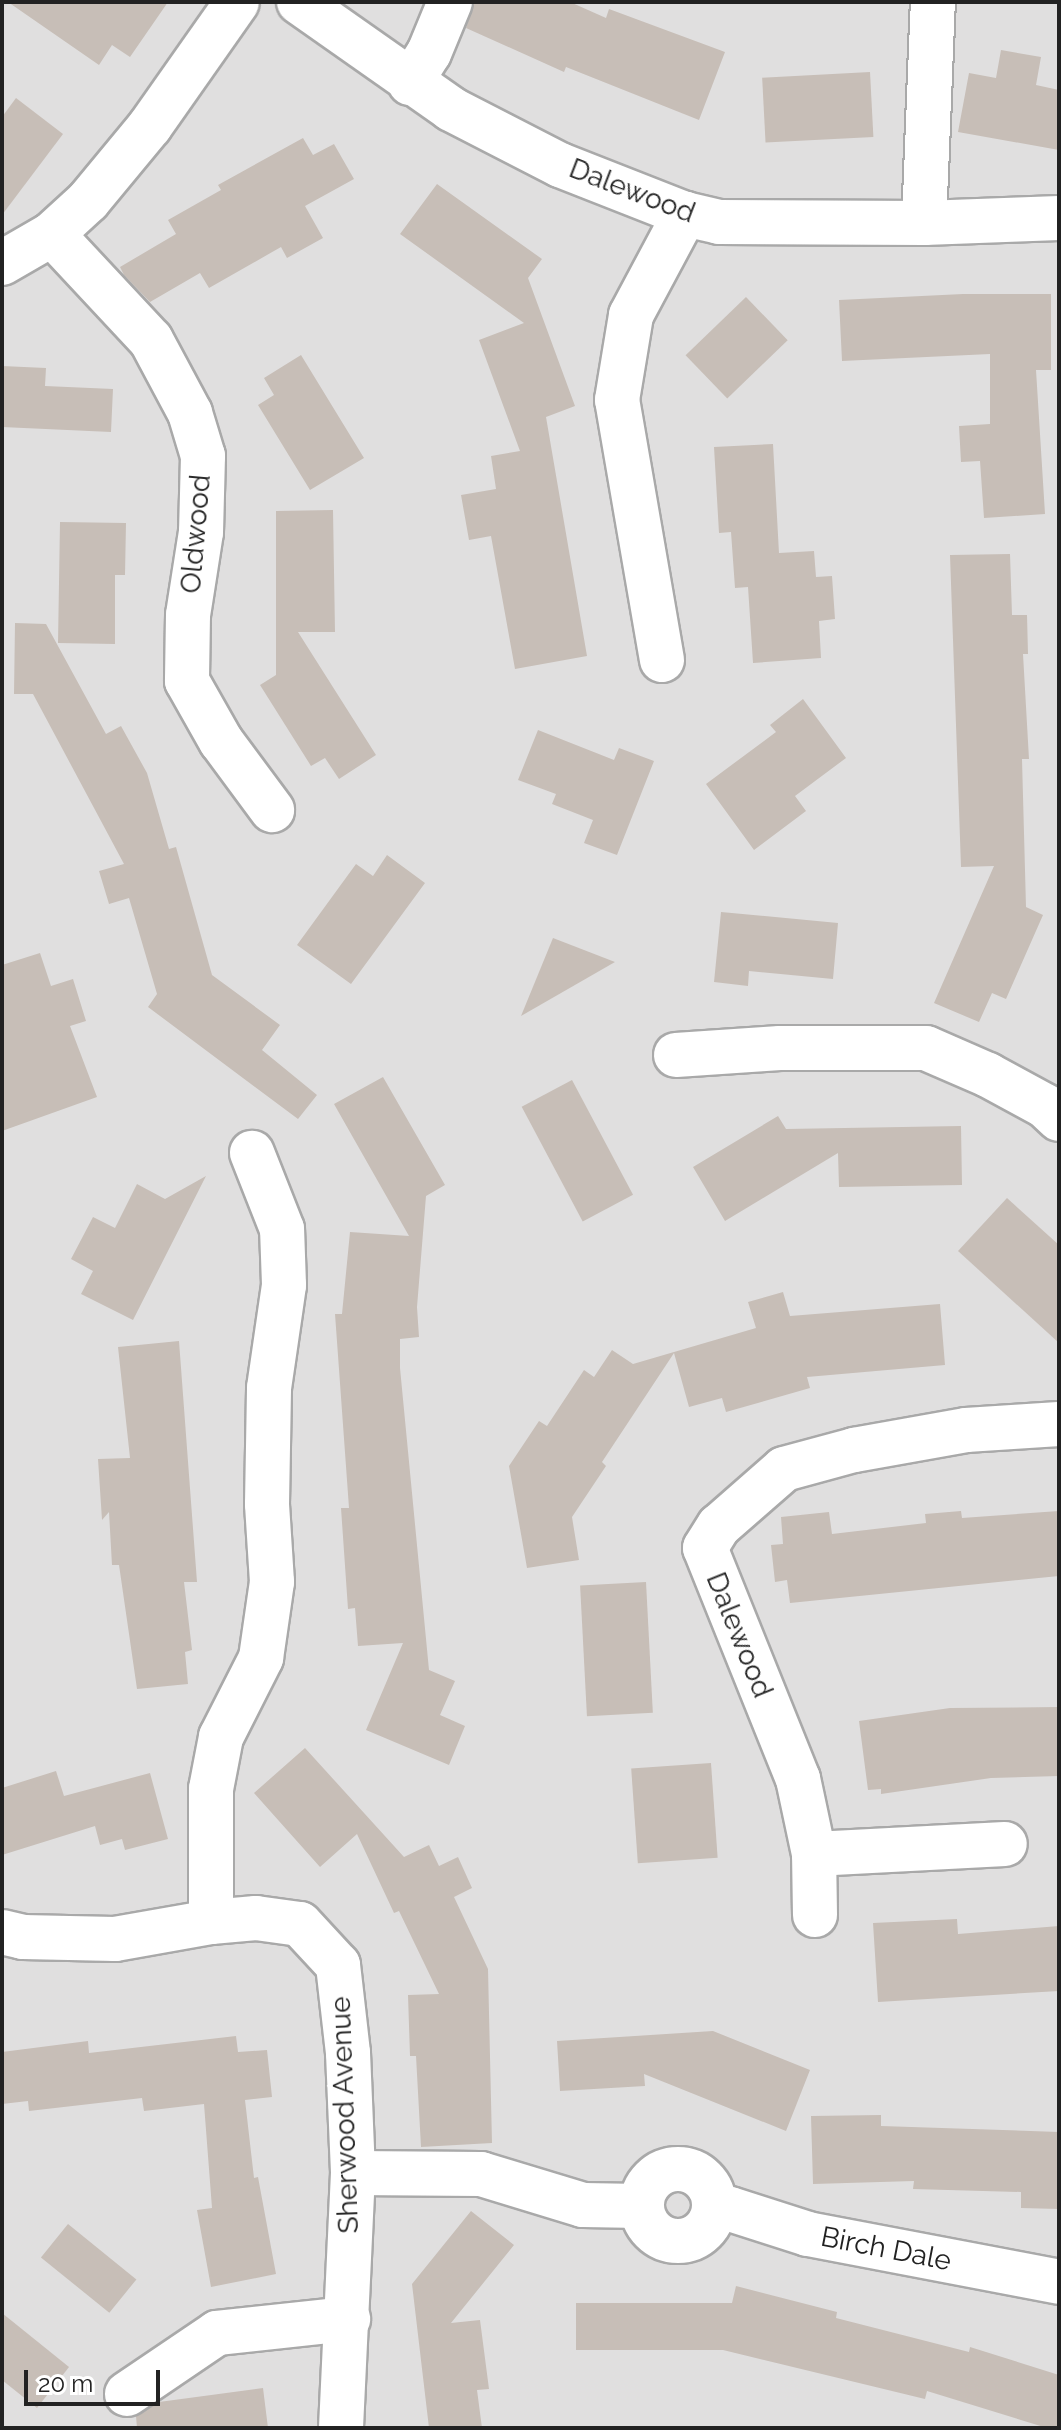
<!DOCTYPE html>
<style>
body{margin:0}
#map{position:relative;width:1061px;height:2430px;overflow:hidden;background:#f2eee8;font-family:Raleway,sans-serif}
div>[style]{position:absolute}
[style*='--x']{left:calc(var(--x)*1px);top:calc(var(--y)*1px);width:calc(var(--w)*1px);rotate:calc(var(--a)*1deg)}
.residential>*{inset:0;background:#e0dfdf;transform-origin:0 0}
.building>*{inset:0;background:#c7beb7;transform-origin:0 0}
.roads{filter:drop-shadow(2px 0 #a9a9a9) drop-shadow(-2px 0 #a9a9a9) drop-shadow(0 2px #a9a9a9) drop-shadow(0 -2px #a9a9a9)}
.minor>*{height:44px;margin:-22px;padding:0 22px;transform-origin:22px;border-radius:22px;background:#fff}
.minor>.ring{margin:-22px;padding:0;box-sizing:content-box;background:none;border:44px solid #fff;border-radius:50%}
span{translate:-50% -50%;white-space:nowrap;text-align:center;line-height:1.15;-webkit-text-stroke:7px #fff;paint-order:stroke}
.street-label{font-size:28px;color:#222}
.frame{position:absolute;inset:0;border:4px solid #222;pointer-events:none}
.scale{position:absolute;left:24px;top:2370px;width:136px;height:36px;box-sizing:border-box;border:4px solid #222;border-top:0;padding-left:10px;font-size:24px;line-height:28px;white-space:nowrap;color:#222;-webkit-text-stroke:6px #fff;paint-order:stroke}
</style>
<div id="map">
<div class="residential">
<i style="left:2px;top:2px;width:1057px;height:2426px"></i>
</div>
<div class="building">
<i style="clip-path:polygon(8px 2px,168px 2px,130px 57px,112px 45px,99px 65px)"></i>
<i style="clip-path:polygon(474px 2px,570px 2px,606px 18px,609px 9px,725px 52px,699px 120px,566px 67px,564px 72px,466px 28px)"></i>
<i style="clip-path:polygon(1001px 50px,1041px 57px,1036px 85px,1059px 90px,1059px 150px,958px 132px,969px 73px,996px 78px)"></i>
<i style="left:870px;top:72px;width:65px;height:108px;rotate:87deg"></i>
<i style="clip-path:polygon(16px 98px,63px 134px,2px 215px,2px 117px)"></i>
<i style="clip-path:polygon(303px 138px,313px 155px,334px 144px,354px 179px,305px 206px,323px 238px,287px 258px,281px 247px,209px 288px,200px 273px,150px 302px,124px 275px,120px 267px,176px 234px,168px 220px,221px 190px,218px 185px)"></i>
<i style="clip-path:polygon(437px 184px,542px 259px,528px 278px,575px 406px,546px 417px,587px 656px,515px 669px,491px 536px,469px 540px,461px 495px,496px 489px,491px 456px,520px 451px,479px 340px,524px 323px,400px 234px)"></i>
<i style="clip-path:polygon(963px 294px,1051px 294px,1051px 370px,1036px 370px,1045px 514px,984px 518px,980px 461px,961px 462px,959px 426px,990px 424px,990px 354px,842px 361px,839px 300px)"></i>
<i style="left:746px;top:297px;width:60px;height:84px;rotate:46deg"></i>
<i style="clip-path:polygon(301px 355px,364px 458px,310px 490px,258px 405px,274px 395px,264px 378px)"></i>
<i style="clip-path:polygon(2px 366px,46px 368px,45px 386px,113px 389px,111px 432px,2px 427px)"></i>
<i style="clip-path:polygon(773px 444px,779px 553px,814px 551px,816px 577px,832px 576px,835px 619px,819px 621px,821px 658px,753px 663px,748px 587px,735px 588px,731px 532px,719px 533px,714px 447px)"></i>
<i style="clip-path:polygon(333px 510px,335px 632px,298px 632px,376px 755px,339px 779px,325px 758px,311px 766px,260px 685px,276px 675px,276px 511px)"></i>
<i style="clip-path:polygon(60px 522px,126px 523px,125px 575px,115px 575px,115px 644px,58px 643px)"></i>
<i style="clip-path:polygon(1010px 554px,1012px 615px,1027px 615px,1028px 654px,1023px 654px,1029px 759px,1022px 759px,1026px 907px,1043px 915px,1006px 999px,992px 993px,979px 1022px,934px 1003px,994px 866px,961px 867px,950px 555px)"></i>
<i style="clip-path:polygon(15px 623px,46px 624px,106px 734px,121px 726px,147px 773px,169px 849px,176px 847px,212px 975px,280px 1025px,262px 1050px,317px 1095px,298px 1119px,148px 1007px,157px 994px,129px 898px,109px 904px,99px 871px,124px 864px,33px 694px,14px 694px)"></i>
<i style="clip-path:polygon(803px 699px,846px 758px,795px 796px,806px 811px,754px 850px,706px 784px,776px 732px,770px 725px)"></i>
<i style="clip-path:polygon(538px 730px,614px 760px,619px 748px,654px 761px,617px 855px,584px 843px,593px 820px,552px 804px,556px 794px,518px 780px)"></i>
<i style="clip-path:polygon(387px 855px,425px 883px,351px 984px,297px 945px,356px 864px,373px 876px)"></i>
<i style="clip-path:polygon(721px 912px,838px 923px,833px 979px,749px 971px,748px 986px,714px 982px)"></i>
<i style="clip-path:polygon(553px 938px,615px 962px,521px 1016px)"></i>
<i style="clip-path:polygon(40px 953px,51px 986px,73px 979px,86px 1021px,70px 1026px,97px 1097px,2px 1131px,2px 965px)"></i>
<i style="clip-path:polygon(383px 1077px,445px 1185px,426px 1196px,417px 1307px,419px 1337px,400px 1339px,400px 1368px,429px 1670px,455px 1681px,440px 1715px,465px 1726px,449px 1765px,366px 1730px,403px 1643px,358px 1646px,355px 1608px,348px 1609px,341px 1508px,349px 1508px,335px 1314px,342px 1314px,350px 1232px,409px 1236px,334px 1104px)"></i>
<i style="left:572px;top:1080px;width:130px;height:57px;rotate:62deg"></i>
<i style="clip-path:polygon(778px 1116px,786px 1129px,961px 1126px,962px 1185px,839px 1187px,838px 1153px,725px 1221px,693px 1167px)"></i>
<i style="clip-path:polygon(206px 1176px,133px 1320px,81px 1294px,93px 1271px,71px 1259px,93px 1217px,115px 1228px,137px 1184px,165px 1199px)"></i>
<i style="clip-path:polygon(1007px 1198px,1059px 1245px,1059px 1343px,958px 1251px)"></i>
<i style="clip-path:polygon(783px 1292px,790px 1316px,940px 1304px,945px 1365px,807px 1377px,810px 1388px,726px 1412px,722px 1398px,689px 1407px,674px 1353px,602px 1462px,606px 1466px,572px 1517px,579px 1560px,527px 1568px,509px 1466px,539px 1421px,547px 1426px,584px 1370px,594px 1377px,612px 1350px,633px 1364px,756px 1328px,748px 1302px)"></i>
<i style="clip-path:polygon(179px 1341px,197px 1582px,184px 1582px,192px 1650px,185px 1652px,188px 1684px,137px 1689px,119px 1565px,112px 1565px,109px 1512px,102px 1520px,98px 1459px,130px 1458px,118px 1347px)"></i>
<i style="clip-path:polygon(961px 1511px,962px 1518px,1059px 1511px,1059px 1576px,790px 1603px,787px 1580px,775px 1582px,771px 1545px,783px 1544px,781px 1517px,829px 1512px,832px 1534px,926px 1523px,925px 1514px)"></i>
<i style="left:646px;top:1582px;width:131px;height:66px;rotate:87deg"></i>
<i style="clip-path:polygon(1059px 1707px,1059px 1776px,991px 1778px,881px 1794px,881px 1789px,868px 1790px,859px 1721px,950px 1708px)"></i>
<i style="clip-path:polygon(305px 1748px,404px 1857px,429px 1845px,439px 1866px,458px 1857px,472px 1888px,454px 1897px,488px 1969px,492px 2143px,421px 2147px,416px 2056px,410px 2056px,408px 1995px,439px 1994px,399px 1911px,394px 1913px,357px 1834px,320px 1867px,254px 1793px)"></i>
<i style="left:711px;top:1763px;width:95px;height:80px;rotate:86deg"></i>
<i style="clip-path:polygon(56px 1771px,64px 1796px,150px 1773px,168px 1839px,125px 1850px,122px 1839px,100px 1845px,95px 1826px,2px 1855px,2px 1788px)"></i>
<i style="clip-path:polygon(957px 1919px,958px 1934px,1059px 1926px,1059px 1991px,878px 2002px,873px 1923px)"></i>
<i style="clip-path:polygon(713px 2031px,810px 2070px,786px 2131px,644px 2074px,645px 2086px,560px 2091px,557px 2041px)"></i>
<i style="clip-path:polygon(236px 2036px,238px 2052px,267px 2050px,272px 2097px,245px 2100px,254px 2178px,258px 2177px,276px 2274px,211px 2287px,197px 2210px,212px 2208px,204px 2104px,144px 2111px,142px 2098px,29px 2111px,28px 2101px,2px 2104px,2px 2052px,88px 2041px,89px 2053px)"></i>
<i style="clip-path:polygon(881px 2115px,881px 2126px,1059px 2132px,1059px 2209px,1021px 2208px,1021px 2192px,913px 2189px,914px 2181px,813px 2184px,811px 2116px)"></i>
<i style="clip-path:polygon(471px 2211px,514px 2245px,451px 2323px,480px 2320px,489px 2389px,477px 2390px,482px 2428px,429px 2428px,412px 2284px)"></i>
<i style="left:68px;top:2224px;width:88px;height:43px;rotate:39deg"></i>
<i style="clip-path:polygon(736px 2286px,837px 2312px,836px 2318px,969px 2352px,970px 2347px,1059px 2375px,1059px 2428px,1047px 2428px,927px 2391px,925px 2399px,723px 2350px,576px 2350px,576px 2303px,732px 2303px)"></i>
<i style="clip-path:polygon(2px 2313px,69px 2367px,37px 2408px,2px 2380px)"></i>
<i style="clip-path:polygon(263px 2388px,268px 2428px,137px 2428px,136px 2416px,159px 2402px)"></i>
</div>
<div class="roads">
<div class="minor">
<i style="--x:299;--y:2;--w:186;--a:35.1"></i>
<i style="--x:451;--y:109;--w:123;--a:27.2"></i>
<i style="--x:560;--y:165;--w:134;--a:21.4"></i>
<i style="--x:685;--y:214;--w:35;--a:13"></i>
<i style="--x:719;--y:222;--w:205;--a:0.3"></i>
<i style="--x:924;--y:223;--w:135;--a:-2.1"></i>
<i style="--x:410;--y:83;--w:36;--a:-58"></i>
<i style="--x:429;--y:53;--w:55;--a:-67.6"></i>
<i style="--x:924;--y:223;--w:221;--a:-87.7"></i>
<i style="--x:52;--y:234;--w:145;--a:47"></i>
<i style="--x:151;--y:340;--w:83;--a:61.9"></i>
<i style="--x:190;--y:413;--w:45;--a:73.2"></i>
<i style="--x:203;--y:456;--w:76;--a:91.5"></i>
<i style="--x:201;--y:532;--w:84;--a:98.9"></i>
<i style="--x:188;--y:615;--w:66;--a:90.9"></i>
<i style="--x:187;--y:681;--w:69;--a:60.5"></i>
<i style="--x:221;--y:741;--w:86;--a:53.5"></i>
<i style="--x:2;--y:263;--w:58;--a:-30.1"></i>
<i style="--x:52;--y:234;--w:49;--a:-42.5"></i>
<i style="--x:88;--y:201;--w:97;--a:-50.4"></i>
<i style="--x:150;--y:126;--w:151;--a:-54.9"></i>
<i style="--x:662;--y:660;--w:264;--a:-99.8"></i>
<i style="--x:617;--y:400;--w:86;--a:-80.6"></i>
<i style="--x:631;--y:315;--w:115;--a:-61.9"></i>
<i style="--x:676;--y:1055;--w:104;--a:-3.9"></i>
<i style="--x:780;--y:1048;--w:146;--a:0"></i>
<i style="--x:926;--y:1048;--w:68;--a:23.5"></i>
<i style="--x:988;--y:1075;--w:65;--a:28.5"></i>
<i style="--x:1045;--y:1106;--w:19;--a:43"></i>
<i style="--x:814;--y:1854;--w:191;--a:-3"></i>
<i style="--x:815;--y:1915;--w:61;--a:-90.9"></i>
<i style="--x:814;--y:1854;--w:77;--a:-102"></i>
<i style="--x:798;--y:1779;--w:249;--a:-111.9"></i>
<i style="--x:705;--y:1548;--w:26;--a:-58"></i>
<i style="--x:719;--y:1526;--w:86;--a:-41.2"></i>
<i style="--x:784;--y:1469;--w:73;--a:-15.2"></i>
<i style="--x:854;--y:1450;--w:114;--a:-10.1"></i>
<i style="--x:966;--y:1430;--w:93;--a:-3.7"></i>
<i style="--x:211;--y:1922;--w:133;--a:-90"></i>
<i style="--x:211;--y:1789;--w:53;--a:-79.1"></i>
<i style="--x:221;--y:1737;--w:89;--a:-63.1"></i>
<i style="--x:261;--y:1658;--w:77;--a:-81.8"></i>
<i style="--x:272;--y:1582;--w:78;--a:-93.7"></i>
<i style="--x:267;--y:1504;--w:116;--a:-89"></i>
<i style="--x:269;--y:1388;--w:104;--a:-81.7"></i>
<i style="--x:284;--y:1285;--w:56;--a:-92"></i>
<i style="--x:282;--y:1229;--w:82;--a:-111.5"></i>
<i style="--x:2;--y:1932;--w:22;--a:13"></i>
<i style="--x:23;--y:1937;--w:92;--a:1.2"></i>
<i style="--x:115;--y:1939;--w:97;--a:-10"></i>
<i style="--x:211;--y:1922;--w:45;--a:-5.1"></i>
<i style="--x:256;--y:1918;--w:44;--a:7.8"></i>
<i style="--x:300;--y:1924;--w:56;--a:47.2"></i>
<i style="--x:338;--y:1965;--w:89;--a:83.5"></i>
<i style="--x:348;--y:2053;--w:120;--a:87.6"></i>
<i style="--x:353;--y:2173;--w:255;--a:92.7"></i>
<i class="ring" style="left:642px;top:2169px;width:28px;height:28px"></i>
<i style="--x:353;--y:2173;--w:128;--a:0.4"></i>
<i style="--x:481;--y:2174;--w:107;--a:16.9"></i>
<i style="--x:583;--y:2205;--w:58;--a:1"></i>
<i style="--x:716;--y:2209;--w:14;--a:0"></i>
<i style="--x:730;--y:2209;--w:82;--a:17.8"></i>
<i style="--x:808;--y:2234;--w:256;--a:10.8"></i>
<i style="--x:127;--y:2394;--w:109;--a:-34.1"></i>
<i style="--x:217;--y:2333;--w:132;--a:-6.1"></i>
</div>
</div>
<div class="street-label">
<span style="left:632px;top:191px;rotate:21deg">Dalewood</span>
<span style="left:196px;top:534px;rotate:-85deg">Oldwood</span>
<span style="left:739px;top:1635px;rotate:68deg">Dalewood</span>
<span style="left:345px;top:2115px;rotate:-92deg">Sherwood Avenue</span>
<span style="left:886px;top:2249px;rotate:11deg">Birch Dale</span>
</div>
<div class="frame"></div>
<div class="scale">20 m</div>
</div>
